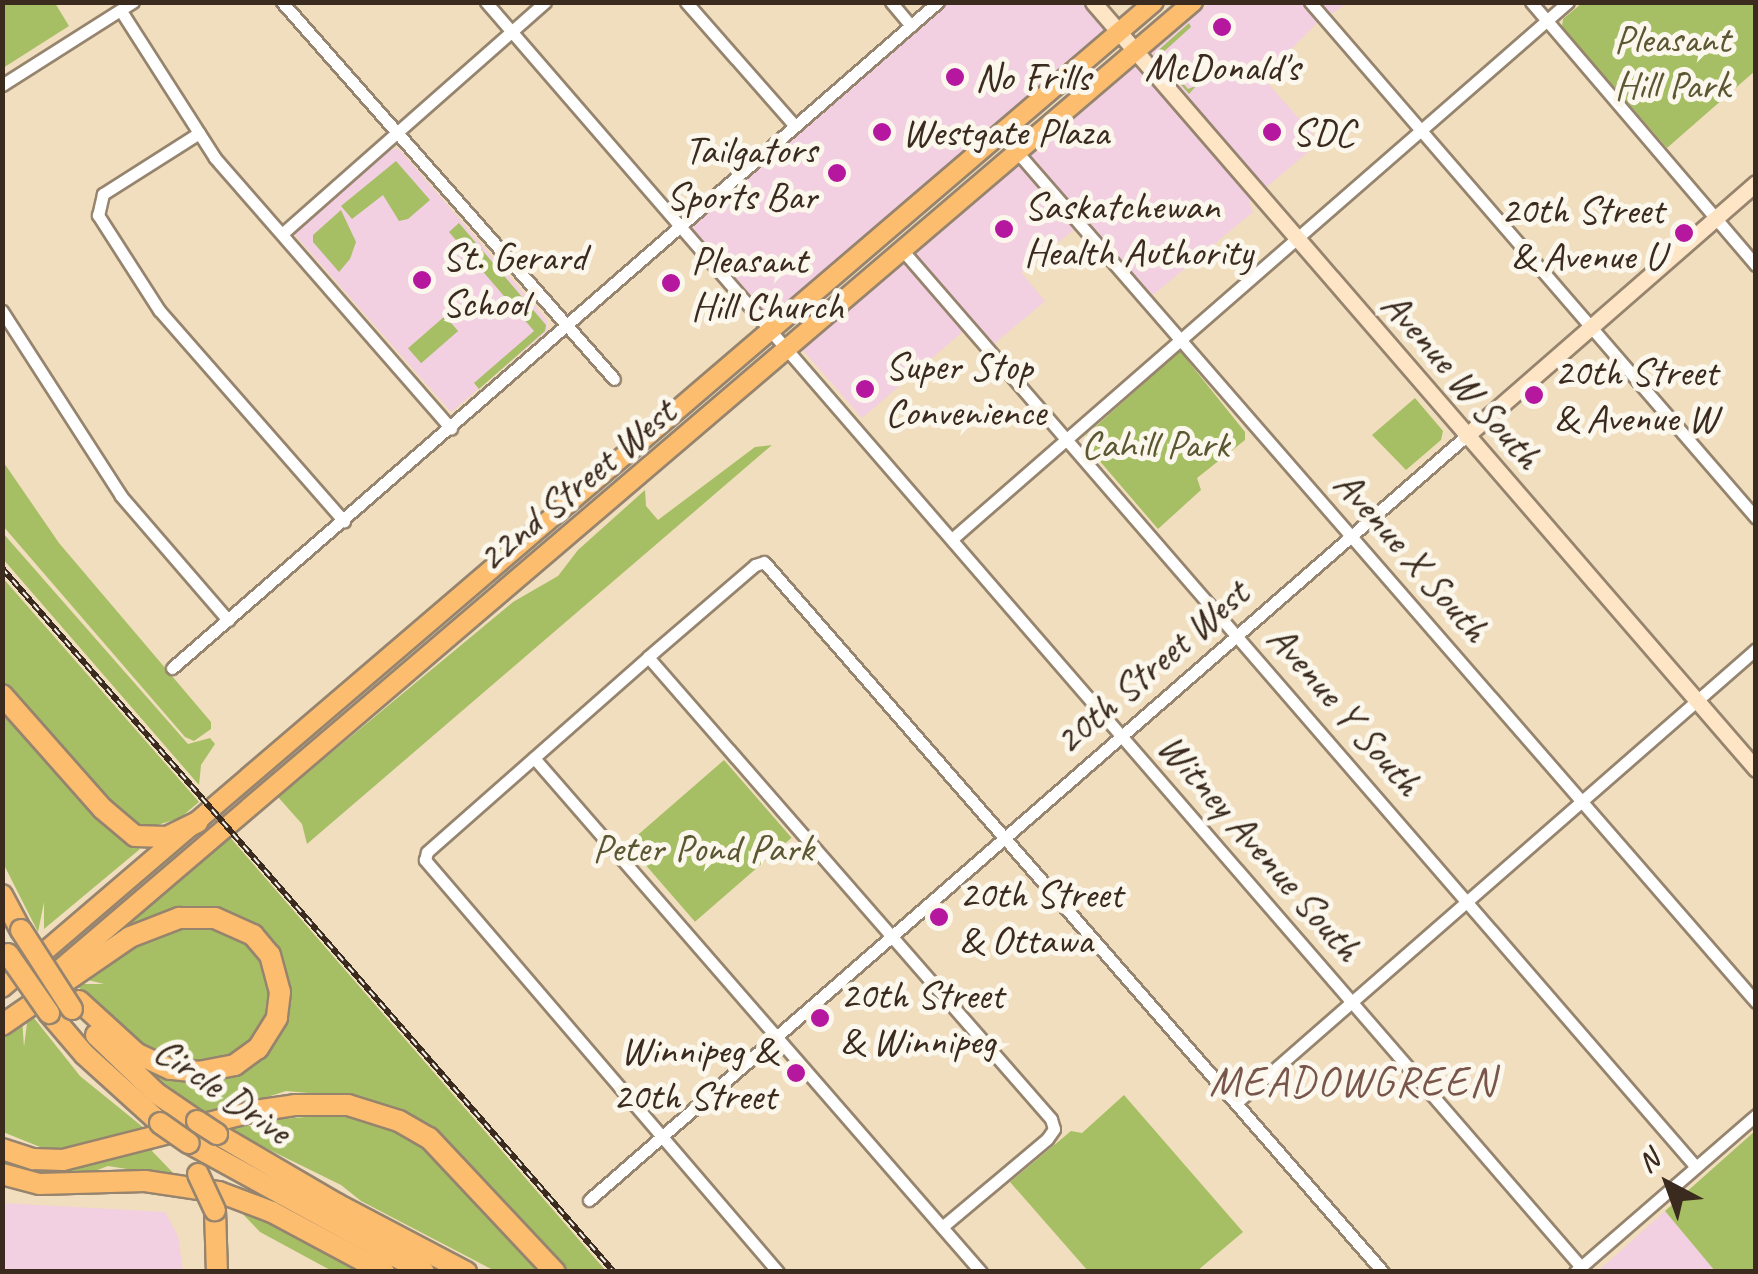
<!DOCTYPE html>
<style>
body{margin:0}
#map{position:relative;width:1758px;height:1274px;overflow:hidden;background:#f1debe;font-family:Caveat,sans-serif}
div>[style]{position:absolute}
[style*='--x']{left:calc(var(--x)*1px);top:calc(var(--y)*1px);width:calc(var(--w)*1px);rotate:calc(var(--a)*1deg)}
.built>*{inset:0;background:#f2cfe1}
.green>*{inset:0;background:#a6bf64;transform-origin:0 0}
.roads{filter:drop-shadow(2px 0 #96846e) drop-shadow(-2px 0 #96846e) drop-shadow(0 2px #96846e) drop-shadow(0 -2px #96846e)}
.street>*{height:11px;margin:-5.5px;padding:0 5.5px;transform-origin:5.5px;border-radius:5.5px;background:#fff}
.secondary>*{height:15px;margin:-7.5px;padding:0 7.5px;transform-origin:7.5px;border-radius:7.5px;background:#fee5c5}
.primary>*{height:18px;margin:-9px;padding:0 9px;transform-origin:9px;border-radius:9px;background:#fcbd6f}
.highway>*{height:20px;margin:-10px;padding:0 10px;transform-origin:10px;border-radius:10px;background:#fcbd6f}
.rail>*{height:6px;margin-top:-3px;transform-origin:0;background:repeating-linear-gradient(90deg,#fbf7ec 0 8px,#3b2a1e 0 16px);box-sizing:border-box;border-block:2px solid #3b2a1e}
.bridges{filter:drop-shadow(2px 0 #96846e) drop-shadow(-2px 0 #96846e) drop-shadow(0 2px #96846e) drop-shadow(0 -2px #96846e)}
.highway-bridge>*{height:20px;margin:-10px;padding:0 10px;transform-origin:10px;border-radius:10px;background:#fcbd6f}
.dots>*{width:28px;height:28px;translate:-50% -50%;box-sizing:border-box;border:5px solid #fbf7ec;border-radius:50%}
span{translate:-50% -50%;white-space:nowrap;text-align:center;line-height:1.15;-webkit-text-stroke:10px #fbf7ec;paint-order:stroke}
.park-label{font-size:40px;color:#5b5733}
.poi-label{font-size:40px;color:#3b2a1e}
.left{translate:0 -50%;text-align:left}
.right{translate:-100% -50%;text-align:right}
.street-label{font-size:40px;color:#3b2a1e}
.neighbourhood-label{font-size:42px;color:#79564c;letter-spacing:2.5px}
.frame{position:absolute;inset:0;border:5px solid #3b2a1e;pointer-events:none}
.north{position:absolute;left:1618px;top:1134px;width:100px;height:100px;-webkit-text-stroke:8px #fbf7ec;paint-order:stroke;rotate:319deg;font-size:28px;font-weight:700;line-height:40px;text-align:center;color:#3b2a1e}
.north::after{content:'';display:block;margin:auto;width:35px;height:45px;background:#3b2a1e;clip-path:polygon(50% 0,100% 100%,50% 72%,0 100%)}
</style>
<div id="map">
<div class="built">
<i style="clip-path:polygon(934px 3px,1093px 3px,1119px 33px,773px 332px,681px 227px,733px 172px)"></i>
<i style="clip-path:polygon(1209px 3px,1348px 3px,1317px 23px,1263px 78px,1320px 142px,1249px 202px,1253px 212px,1153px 295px,1084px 222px,1021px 272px,1045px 301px,994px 344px,974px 322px,862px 418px,802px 349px)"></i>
<i style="clip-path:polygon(388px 148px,399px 149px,547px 320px,547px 331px,451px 412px,295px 235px,297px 226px)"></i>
<i style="clip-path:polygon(2px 1203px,165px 1212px,178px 1236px,183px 1271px,3px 1271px)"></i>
<i style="clip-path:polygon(1665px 1211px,1715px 1271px,1597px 1272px)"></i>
</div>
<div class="green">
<i style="clip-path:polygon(3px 2px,55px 3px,69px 26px,3px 68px)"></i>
<i style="clip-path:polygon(1582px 3px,1755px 3px,1755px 71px,1667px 148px,1562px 27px,1563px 19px)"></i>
<i style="clip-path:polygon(1189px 23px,1191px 27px,1159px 56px,1188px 89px,1196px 86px,1189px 94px,1154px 54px)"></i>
<i style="clip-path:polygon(396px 161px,430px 200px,408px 219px,399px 221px,383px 195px,352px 219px,341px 206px)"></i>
<i style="clip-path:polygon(341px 210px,356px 242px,350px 259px,339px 272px,313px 242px,313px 235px)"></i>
<i style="clip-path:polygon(459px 223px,546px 325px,545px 331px,479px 389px,474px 383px,534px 331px,449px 232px)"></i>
<i style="left:445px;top:316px;width:20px;height:49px;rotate:49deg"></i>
<i style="clip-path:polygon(1180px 351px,1245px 432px,1245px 440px,1197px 478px,1201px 490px,1158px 529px,1086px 445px,1086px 435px)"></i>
<i style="clip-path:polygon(1415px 398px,1443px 431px,1441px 440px,1406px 470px,1372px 435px)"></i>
<i style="clip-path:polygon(772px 445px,307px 844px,302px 824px,278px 797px,513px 602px,558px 576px,578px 550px,645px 490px,646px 506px,658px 520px,755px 447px)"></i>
<i style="clip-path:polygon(2px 460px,59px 543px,211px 722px,211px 729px,194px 741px,185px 737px,3px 526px)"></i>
<i style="clip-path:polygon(2px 532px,188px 744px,210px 738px,215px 744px,201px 765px,199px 785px,3px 559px)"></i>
<i style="clip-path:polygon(2px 577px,199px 802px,180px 818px,141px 830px,107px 800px,3px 682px)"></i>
<i style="clip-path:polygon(3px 705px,121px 838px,140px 849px,44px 929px,44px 902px,38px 932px,3px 863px)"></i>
<i style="left:724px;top:760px;width:103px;height:128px;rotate:49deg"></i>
<i style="clip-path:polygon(228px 835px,606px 1271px,564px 1271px,433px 1131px,400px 1111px,364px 1098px,286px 1091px,230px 1109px,230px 1103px,221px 1112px,206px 1116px,148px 1070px,188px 1082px,217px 1079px,248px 1067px,289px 997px,285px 969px,271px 942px,252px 923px,227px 910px,176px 908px,126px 929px,133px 917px)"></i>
<i style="clip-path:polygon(189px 926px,219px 928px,244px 941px,265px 967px,270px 985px,270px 1003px,259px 1031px,236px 1053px,208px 1063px,177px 1062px,140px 1044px,75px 984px,104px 984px,80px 978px,143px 940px)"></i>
<i style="clip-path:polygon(22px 1018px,24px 1047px,27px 1023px,34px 1018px,80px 1076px,149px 1132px,91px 1146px,45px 1149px,3px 1132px,2px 1035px)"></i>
<i style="clip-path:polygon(1124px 1095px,1243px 1232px,1197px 1271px,1088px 1271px,1010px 1182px,1071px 1131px,1082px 1133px)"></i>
<i style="clip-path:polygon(330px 1115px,358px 1116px,391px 1126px,421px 1145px,542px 1271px,495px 1271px,361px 1201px,341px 1185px,225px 1128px,241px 1124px,270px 1131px,246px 1122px)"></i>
<i style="clip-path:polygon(1755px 1131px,1755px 1271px,1715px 1271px,1665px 1211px)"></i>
<i style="clip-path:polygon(157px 1145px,152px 1151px,177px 1177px,108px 1166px,87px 1174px,51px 1177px,3px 1167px,2px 1162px,28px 1170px,63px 1170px)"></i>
<i style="clip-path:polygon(234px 1205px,335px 1259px,363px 1271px,332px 1271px,260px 1232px)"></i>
</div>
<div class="roads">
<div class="street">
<i style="--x:282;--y:2;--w:502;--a:48.63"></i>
<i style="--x:486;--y:2;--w:1673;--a:49.12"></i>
<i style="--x:686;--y:2;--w:165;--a:48.7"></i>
<i style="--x:891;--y:2;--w:31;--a:50"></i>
<i style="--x:1310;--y:2;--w:682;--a:49.16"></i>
<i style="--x:1531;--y:2;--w:346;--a:49.5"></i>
<i style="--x:121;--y:11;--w:174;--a:57.4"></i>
<i style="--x:215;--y:158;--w:359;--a:48.9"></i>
<i style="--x:2;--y:85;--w:155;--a:-32.4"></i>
<i style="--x:199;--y:133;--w:114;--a:147.6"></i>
<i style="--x:103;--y:194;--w:22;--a:103"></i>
<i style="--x:98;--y:215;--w:113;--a:57.3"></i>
<i style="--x:159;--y:310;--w:281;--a:48.8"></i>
<i style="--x:1018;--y:153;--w:1125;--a:49"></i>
<i style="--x:283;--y:233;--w:349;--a:-41.4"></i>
<i style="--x:904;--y:252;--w:1210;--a:49.12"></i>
<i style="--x:2;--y:311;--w:220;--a:57.2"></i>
<i style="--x:121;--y:496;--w:164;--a:49.2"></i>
<i style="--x:952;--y:539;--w:817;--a:-41.08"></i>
<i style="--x:648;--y:657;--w:613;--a:48.9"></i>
<i style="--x:1051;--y:1119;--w:10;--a:73"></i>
<i style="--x:1054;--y:1129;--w:12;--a:125"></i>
<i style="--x:1047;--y:1139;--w:137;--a:140"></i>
<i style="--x:172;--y:668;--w:1015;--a:-41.01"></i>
<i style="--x:534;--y:758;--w:681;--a:48.99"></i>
<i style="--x:1236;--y:1103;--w:690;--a:-41.12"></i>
<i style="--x:589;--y:1200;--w:1163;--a:-41.06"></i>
<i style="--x:778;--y:1272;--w:543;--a:-130.59"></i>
<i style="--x:425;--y:860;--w:8;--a:-76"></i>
<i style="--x:427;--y:852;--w:295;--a:-41.4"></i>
<i style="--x:648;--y:657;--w:141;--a:-40.7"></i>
<i style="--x:755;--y:565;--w:9;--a:-18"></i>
<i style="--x:764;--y:562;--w:942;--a:48.92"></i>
<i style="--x:1575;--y:1272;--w:240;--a:-40.9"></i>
</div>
<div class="secondary">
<i style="--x:1093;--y:2;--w:1014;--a:49.16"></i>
<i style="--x:1466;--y:436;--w:385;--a:-41.1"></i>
</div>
<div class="primary">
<i style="--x:40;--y:986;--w:1516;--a:-40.48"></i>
<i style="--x:2;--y:988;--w:1516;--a:-40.56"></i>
</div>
<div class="highway">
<i style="--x:2;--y:695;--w:152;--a:48.5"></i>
<i style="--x:103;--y:809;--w:42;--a:40.2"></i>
<i style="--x:135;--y:836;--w:32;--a:2"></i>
<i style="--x:167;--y:837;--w:34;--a:-26"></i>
<i style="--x:2;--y:895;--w:40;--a:62"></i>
<i style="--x:49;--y:1013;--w:54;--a:49.5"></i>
<i style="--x:84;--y:1054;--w:103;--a:42.2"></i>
<i style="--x:2;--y:1025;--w:155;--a:-34.5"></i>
<i style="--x:130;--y:937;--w:53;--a:-21.2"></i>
<i style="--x:179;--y:918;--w:36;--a:0"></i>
<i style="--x:215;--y:918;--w:42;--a:24.1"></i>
<i style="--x:253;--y:935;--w:26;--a:50"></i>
<i style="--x:270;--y:955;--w:38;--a:75"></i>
<i style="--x:280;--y:992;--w:26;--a:97"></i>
<i style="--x:277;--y:1018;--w:36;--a:122"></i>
<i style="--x:258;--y:1048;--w:29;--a:144"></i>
<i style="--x:235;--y:1065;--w:36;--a:169"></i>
<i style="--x:200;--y:1072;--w:30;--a:-174"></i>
<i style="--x:170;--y:1069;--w:38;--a:-155"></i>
<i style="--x:136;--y:1053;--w:77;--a:-137.6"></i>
<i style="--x:96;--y:1035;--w:83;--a:44"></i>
<i style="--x:156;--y:1093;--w:50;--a:34.3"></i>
<i style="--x:217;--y:1134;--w:139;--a:30.3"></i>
<i style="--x:337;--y:1204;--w:146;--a:27.8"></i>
<i style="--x:189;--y:1143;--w:268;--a:28.8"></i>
<i style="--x:2;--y:1149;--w:33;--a:18"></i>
<i style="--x:33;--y:1159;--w:30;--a:2"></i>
<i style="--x:63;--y:1160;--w:198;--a:-14.3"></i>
<i style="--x:255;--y:1111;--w:40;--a:-8.5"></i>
<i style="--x:295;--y:1105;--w:53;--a:0"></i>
<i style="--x:348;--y:1105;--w:53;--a:17.4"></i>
<i style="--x:399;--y:1121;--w:34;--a:30"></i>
<i style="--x:429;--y:1138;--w:184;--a:46.8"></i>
<i style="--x:2;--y:1174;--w:39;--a:15"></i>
<i style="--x:40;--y:1184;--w:105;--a:-1.6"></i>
<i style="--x:145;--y:1181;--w:75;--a:8.5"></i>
<i style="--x:219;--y:1192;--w:57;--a:20.7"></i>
<i style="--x:272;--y:1212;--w:127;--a:28.2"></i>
<i style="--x:215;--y:1210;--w:62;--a:88.2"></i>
</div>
</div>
<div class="rail">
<i style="--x:2;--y:568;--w:933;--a:49"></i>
</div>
<div class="bridges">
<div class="highway-bridge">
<i style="--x:21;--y:930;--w:94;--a:57.2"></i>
<i style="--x:8;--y:954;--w:72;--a:55.2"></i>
<i style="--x:197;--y:1121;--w:24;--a:33"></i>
<i style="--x:160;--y:1123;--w:35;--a:35"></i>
<i style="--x:198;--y:1174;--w:40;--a:65"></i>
</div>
</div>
<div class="dots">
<i style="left:1222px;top:27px;background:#b5179e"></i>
<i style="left:955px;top:77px;background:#b5179e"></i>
<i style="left:882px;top:132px;background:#b5179e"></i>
<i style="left:1272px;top:132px;background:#b5179e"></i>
<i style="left:837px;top:173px;background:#b5179e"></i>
<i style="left:1004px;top:229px;background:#b5179e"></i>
<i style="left:1684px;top:233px;background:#b5179e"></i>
<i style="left:422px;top:280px;background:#b5179e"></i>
<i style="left:671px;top:283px;background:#b5179e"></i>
<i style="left:865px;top:389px;background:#b5179e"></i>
<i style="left:1534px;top:395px;background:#b5179e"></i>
<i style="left:939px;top:917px;background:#b5179e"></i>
<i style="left:820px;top:1018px;background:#b5179e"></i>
<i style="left:796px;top:1073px;background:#b5179e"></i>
</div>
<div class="park-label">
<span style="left:1672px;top:62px">Pleasant<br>Hill Park</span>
<span style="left:1155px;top:444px">Cahill Park</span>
<span style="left:703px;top:848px">Peter Pond Park</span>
</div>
<div class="poi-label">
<span style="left:1222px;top:67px">McDonald's</span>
<span class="left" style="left:975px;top:77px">No Frills</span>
<span class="left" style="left:902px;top:132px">Westgate Plaza</span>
<span class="left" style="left:1292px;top:132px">SDC</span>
<span class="right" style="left:817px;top:173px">Tailgators<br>Sports Bar</span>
<span class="left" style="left:1024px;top:229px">Saskatchewan<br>Health Authority</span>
<span class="right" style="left:1664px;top:233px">20th Street<br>&amp; Avenue U</span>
<span class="left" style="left:442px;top:280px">St. Gerard<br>School</span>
<span class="left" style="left:691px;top:283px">Pleasant<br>Hill Church</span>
<span class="left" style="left:885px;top:389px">Super Stop<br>Convenience</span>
<span class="left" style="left:1554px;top:395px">20th Street<br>&amp; Avenue W</span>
<span class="left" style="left:959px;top:917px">20th Street<br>&amp; Ottawa</span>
<span class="left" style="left:840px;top:1018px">20th Street<br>&amp; Winnipeg</span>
<span class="right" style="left:776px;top:1073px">Winnipeg &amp;<br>20th Street</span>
</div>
<div class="street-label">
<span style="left:1462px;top:380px;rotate:49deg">Avenue W South</span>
<span style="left:576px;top:485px;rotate:-40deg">22nd Street West</span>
<span style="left:1412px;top:556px;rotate:49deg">Avenue X South</span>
<span style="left:1151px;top:667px;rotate:-41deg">20th Street West</span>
<span style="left:1345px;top:710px;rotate:49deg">Avenue Y South</span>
<span style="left:1260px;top:847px;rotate:49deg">Witney Avenue South</span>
<span style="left:223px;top:1090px;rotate:35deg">Circle Drive</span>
</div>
<div class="neighbourhood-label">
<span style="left:1353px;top:1082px">MEADOWGREEN</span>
</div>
<div class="frame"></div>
<div class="north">N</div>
</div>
